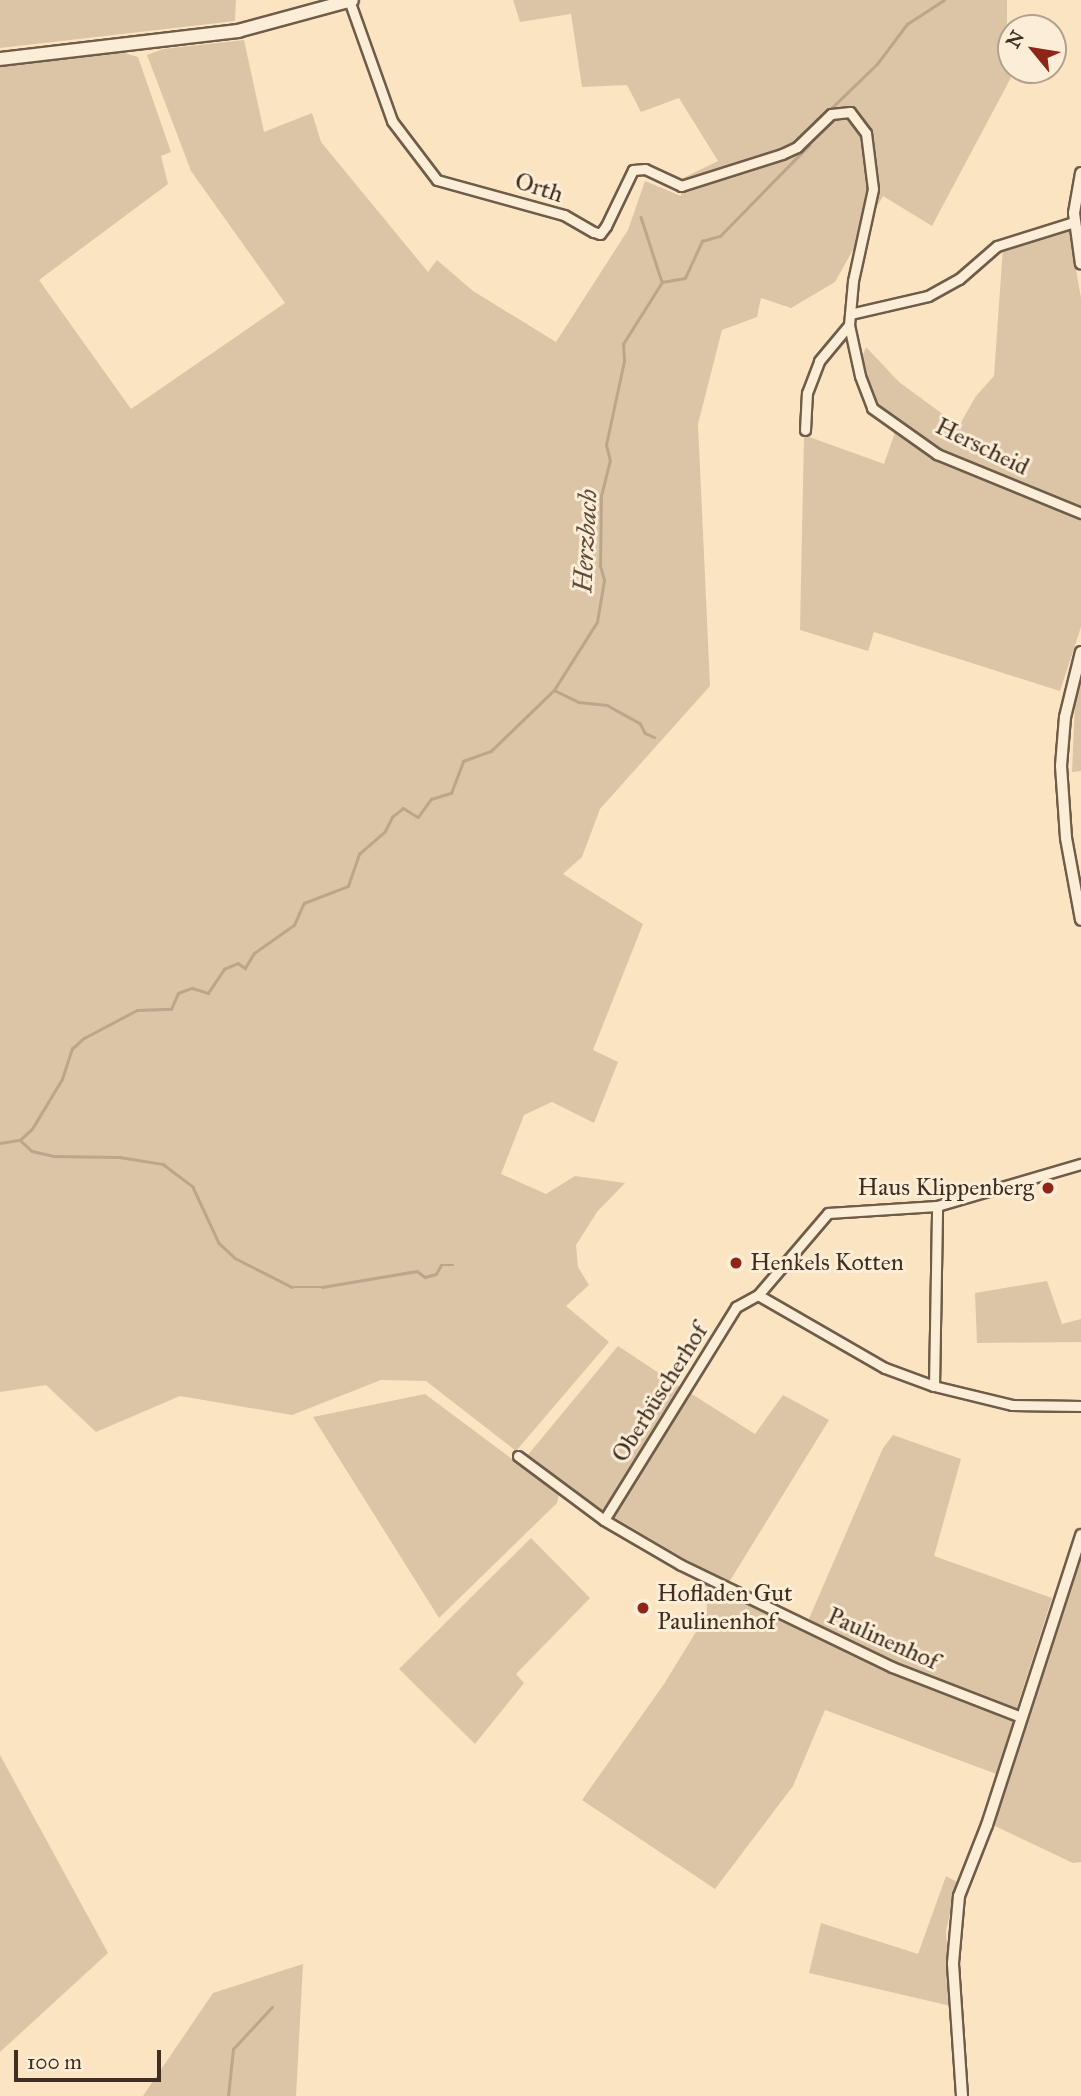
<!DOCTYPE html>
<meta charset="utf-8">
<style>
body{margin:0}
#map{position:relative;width:1081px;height:2096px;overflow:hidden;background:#fbe4c1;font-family:"IM FELL Great Primer",serif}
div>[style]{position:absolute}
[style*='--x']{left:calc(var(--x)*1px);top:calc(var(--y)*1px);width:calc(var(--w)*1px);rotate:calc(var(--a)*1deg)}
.green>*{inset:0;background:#dbc5a6}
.stream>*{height:2.5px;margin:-1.25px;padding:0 1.25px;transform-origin:1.25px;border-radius:1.25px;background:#bba68b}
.roads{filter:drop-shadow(2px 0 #6f5c49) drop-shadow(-2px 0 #6f5c49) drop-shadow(0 2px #6f5c49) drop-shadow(0 -2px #6f5c49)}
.minor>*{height:9px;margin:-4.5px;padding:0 4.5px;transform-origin:4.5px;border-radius:4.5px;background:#fcedd7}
.tertiary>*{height:10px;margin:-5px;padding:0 5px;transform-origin:5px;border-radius:5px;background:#fcedd7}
.secondary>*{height:12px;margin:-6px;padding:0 6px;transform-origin:6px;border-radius:6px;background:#fcedd7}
.dots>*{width:19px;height:19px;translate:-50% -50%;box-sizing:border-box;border:4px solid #fcedd7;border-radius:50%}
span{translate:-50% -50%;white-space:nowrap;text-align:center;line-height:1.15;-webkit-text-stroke:6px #fcedd7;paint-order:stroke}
.street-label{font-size:24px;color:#402e21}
.poi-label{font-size:24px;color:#402e21}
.right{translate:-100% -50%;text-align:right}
.left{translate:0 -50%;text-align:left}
.water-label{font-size:26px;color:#5f4c3c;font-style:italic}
.north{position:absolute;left:997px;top:14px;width:70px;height:70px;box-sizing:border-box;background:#fcedd7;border:2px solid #b1a18e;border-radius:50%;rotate:300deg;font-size:19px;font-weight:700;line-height:28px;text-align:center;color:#402e21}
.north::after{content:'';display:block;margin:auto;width:24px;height:32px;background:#8f2418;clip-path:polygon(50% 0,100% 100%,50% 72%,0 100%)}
.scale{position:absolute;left:14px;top:2050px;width:147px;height:32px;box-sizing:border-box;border:4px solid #402e21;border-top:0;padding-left:9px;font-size:21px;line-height:24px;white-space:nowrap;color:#402e21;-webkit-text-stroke:5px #fcedd7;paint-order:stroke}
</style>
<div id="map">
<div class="green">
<i style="clip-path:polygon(0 0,236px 0,235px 21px,0 48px)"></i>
<i style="clip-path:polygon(513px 0,1007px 0,1007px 50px,1015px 70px,932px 226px,883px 196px,835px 282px,791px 308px,761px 298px,757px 317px,722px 330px,698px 424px,710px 686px,600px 809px,582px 857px,563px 874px,643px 924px,593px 1050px,618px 1062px,594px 1123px,552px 1102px,524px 1115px,501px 1174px,546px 1194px,575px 1176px,625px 1183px,597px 1212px,576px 1245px,578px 1267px,589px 1285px,566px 1306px,609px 1342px,516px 1451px,426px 1381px,381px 1380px,292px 1415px,180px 1396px,96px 1432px,46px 1385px,0 1392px,0 66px,120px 52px,138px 57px,171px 152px,161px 156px,168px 184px,39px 280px,131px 409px,285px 303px,191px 171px,147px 55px,163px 49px,244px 40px,264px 132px,312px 113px,321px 142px,428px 272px,437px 260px,473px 291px,556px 342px,628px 230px,645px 181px,681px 196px,681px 179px,718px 161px,679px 98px,641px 112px,627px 85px,582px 87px,571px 14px,520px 22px)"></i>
<i style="clip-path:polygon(1069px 229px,1081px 298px,1081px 510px,942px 451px,879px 406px,868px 391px,863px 355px,866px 347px,899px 382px,959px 426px,976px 396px,994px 376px,1003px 247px)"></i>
<i style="clip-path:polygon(896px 429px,937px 460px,1081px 520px,1081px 627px,1060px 691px,874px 632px,868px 651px,800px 630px,804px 435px,884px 464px)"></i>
<i style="clip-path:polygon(1081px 683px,1081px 771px,1072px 772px,1075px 704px)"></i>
<i style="clip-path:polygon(1047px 1281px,1062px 1324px,1081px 1319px,1081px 1342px,977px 1343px,975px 1293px)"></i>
<i style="clip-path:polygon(618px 1346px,683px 1389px,604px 1518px,527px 1456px)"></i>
<i style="clip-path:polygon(687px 1391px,755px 1434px,783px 1395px,829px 1420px,728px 1584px,612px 1516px)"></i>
<i style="clip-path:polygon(425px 1394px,559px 1494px,557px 1503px,439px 1618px,313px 1417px)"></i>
<i style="clip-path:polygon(893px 1435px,961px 1459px,934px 1556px,1052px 1598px,1016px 1710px,891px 1663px,808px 1621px,883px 1448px)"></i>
<i style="clip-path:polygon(531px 1538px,590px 1598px,516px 1674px,524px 1683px,475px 1744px,399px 1669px)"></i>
<i style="clip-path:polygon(655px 1555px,888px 1671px,1015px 1719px,999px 1775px,825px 1710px,793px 1786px,715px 1889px,582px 1800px,664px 1684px,707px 1614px,706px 1587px)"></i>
<i style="clip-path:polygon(1081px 1558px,1081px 1862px,1073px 1863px,993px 1825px)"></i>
<i style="clip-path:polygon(0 1755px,108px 1953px,0 2052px)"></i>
<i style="clip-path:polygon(946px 1876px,957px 1882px,946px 1931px,951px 2006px,809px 1973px,821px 1923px,918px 1954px)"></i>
<i style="clip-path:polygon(303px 1964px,296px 2096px,143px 2096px,213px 1993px)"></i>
</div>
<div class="stream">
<i style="--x:815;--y:124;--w:86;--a:-44.1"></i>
<i style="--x:877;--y:64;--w:50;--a:-53.1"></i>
<i style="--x:907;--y:24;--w:44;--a:-33"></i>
<i style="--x:641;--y:217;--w:68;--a:72.1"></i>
<i style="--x:554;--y:690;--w:28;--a:26"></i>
<i style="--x:579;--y:702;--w:28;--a:6"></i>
<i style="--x:607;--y:705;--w:38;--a:29"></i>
<i style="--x:640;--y:723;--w:11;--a:63"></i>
<i style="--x:645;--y:733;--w:10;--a:24"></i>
<i style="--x:21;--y:1141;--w:15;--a:42"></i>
<i style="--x:32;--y:1151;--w:22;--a:13"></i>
<i style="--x:53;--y:1156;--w:66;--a:0.9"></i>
<i style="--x:119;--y:1157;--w:45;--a:9"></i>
<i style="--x:163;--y:1164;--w:38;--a:37"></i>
<i style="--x:193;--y:1187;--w:62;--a:65.1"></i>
<i style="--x:219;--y:1243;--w:22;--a:43"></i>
<i style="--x:235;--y:1258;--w:64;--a:27"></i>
<i style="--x:292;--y:1287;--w:30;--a:0"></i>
<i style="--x:322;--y:1287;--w:96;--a:-9.6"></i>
<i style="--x:417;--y:1271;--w:10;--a:37"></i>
<i style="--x:425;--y:1277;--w:11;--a:-15"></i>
<i style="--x:436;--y:1274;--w:10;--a:-61"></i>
<i style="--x:441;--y:1265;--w:12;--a:0"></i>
<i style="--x:0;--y:1143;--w:20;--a:-9"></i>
<i style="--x:20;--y:1140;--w:16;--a:-43"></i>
<i style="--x:32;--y:1129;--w:58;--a:-59"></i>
<i style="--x:62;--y:1079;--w:32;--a:-72"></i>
<i style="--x:72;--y:1049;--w:16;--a:-43"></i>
<i style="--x:84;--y:1038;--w:60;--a:-27.8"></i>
<i style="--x:137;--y:1010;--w:34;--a:-2"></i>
<i style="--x:171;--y:1009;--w:17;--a:-66"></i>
<i style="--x:178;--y:993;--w:15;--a:-20"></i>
<i style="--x:192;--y:988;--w:17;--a:17"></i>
<i style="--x:208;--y:993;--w:29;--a:-56"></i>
<i style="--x:224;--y:969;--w:15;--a:-23"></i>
<i style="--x:238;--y:963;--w:9;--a:36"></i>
<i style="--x:245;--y:968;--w:17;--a:-59"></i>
<i style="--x:254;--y:953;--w:49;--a:-35"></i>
<i style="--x:294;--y:925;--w:24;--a:-66"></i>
<i style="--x:304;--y:903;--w:47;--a:-21.1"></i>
<i style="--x:348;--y:886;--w:34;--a:-71"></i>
<i style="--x:359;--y:854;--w:35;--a:-41"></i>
<i style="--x:385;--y:831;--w:16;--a:-63"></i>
<i style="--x:392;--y:817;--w:14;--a:-39"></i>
<i style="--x:403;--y:808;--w:17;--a:31"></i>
<i style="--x:418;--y:817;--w:22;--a:-54"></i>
<i style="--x:431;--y:799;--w:21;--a:-17"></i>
<i style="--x:451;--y:793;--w:34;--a:-69"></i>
<i style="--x:463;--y:761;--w:30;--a:-20"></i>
<i style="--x:491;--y:751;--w:88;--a:-44.1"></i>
<i style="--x:554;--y:690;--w:80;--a:-57.7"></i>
<i style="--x:597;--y:622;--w:43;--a:-80.5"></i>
<i style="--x:604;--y:580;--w:15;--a:-106"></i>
<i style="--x:600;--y:566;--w:70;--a:-89.2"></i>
<i style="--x:601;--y:496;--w:36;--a:-76"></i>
<i style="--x:610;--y:461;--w:16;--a:-104"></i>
<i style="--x:606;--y:445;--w:86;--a:-77.9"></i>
<i style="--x:624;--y:361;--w:17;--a:-93"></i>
<i style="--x:623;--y:344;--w:73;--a:-57.8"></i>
<i style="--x:662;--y:282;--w:23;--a:-10"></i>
<i style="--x:685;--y:278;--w:41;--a:-65.3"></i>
<i style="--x:702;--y:241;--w:19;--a:-16"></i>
<i style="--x:720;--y:236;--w:127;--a:-45.6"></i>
<i style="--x:228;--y:2096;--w:47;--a:-83.9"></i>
<i style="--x:233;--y:2049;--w:57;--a:-47.1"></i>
</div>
<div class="roads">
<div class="minor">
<i style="--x:349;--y:0;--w:128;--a:70.4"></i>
<i style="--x:392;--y:121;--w:74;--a:52.7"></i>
<i style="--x:437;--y:180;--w:132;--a:15.4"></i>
<i style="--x:564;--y:215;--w:34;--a:30"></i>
<i style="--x:594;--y:232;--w:6;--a:18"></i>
<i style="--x:600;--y:234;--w:10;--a:-53"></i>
<i style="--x:606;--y:226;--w:62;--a:-64.3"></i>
<i style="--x:633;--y:170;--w:12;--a:-5"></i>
<i style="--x:645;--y:169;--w:40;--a:25"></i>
<i style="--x:681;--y:186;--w:106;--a:-17.6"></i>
<i style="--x:782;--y:154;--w:17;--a:-25"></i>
<i style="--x:797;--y:147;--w:47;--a:-44.1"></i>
<i style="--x:831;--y:114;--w:19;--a:-6"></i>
<i style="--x:850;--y:112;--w:26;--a:53"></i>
<i style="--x:866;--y:133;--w:56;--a:82.9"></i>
<i style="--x:873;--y:189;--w:94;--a:102.3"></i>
<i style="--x:853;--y:281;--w:44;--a:95.2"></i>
<i style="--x:849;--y:325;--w:52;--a:77.8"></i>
<i style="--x:860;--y:376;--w:34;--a:69"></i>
<i style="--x:872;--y:408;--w:80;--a:35.3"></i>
<i style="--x:937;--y:454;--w:156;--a:22.3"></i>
<i style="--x:850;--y:314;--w:80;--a:-13"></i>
<i style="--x:928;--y:296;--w:35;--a:-29"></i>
<i style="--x:959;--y:279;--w:50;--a:-41"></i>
<i style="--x:997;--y:246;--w:81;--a:-17.3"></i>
<i style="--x:805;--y:430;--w:37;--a:-87"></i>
<i style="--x:807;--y:393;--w:34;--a:-69"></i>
<i style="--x:819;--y:361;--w:47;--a:-50.2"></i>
<i style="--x:758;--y:1295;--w:146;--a:29.9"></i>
<i style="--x:885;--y:1368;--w:52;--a:20.2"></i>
<i style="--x:934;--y:1386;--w:80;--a:13.7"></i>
<i style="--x:1012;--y:1405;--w:69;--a:0.8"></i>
<i style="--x:934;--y:1386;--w:180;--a:-89"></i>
<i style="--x:518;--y:1456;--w:107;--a:36.7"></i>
<i style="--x:604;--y:1520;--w:89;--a:30.3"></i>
<i style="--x:681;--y:1565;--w:234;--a:25.8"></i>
<i style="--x:892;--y:1667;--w:138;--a:21.2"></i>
<i style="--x:604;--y:1520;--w:251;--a:-58.2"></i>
<i style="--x:736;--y:1307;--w:25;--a:-29"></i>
<i style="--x:758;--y:1295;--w:108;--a:-49.5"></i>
<i style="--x:828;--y:1213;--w:109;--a:-3.7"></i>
<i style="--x:937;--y:1206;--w:150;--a:-16.3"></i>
</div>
<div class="tertiary">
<i style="--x:1081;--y:173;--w:41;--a:99.9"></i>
<i style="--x:1074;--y:213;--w:51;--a:82.2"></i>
<i style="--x:1081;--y:652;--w:67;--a:103.8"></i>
<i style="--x:1065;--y:717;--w:49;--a:94.7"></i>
<i style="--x:1061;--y:766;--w:72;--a:86"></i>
<i style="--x:1066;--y:838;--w:83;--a:79.6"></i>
<i style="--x:962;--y:2096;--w:133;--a:-93.9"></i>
<i style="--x:953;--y:1963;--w:67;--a:-84.9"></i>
<i style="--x:959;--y:1896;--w:76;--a:-68.5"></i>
<i style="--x:987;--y:1825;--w:305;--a:-72"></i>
</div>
<div class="secondary">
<i style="--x:0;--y:59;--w:240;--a:-6.7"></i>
<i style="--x:238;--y:31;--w:118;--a:-15.2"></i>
</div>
</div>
<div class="dots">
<i style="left:1048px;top:1188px;background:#8f2418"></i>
<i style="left:736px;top:1263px;background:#8f2418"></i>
<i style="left:643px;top:1608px;background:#8f2418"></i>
</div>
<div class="street-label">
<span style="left:539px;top:188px;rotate:18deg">Orth</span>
<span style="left:982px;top:447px;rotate:26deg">Herscheid</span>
<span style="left:660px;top:1393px;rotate:-58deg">Oberbüscherhof</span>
<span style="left:883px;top:1639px;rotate:24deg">Paulinenhof</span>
</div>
<div class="poi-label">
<span class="right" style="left:1034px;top:1188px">Haus Klippenberg</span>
<span class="left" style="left:750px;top:1263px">Henkels Kotten</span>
<span class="left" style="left:657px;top:1608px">Hofladen Gut<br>Paulinenhof</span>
</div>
<div class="water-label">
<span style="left:586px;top:541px;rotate:-87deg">Herzbach</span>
</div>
<div class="north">N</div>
<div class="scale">100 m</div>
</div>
